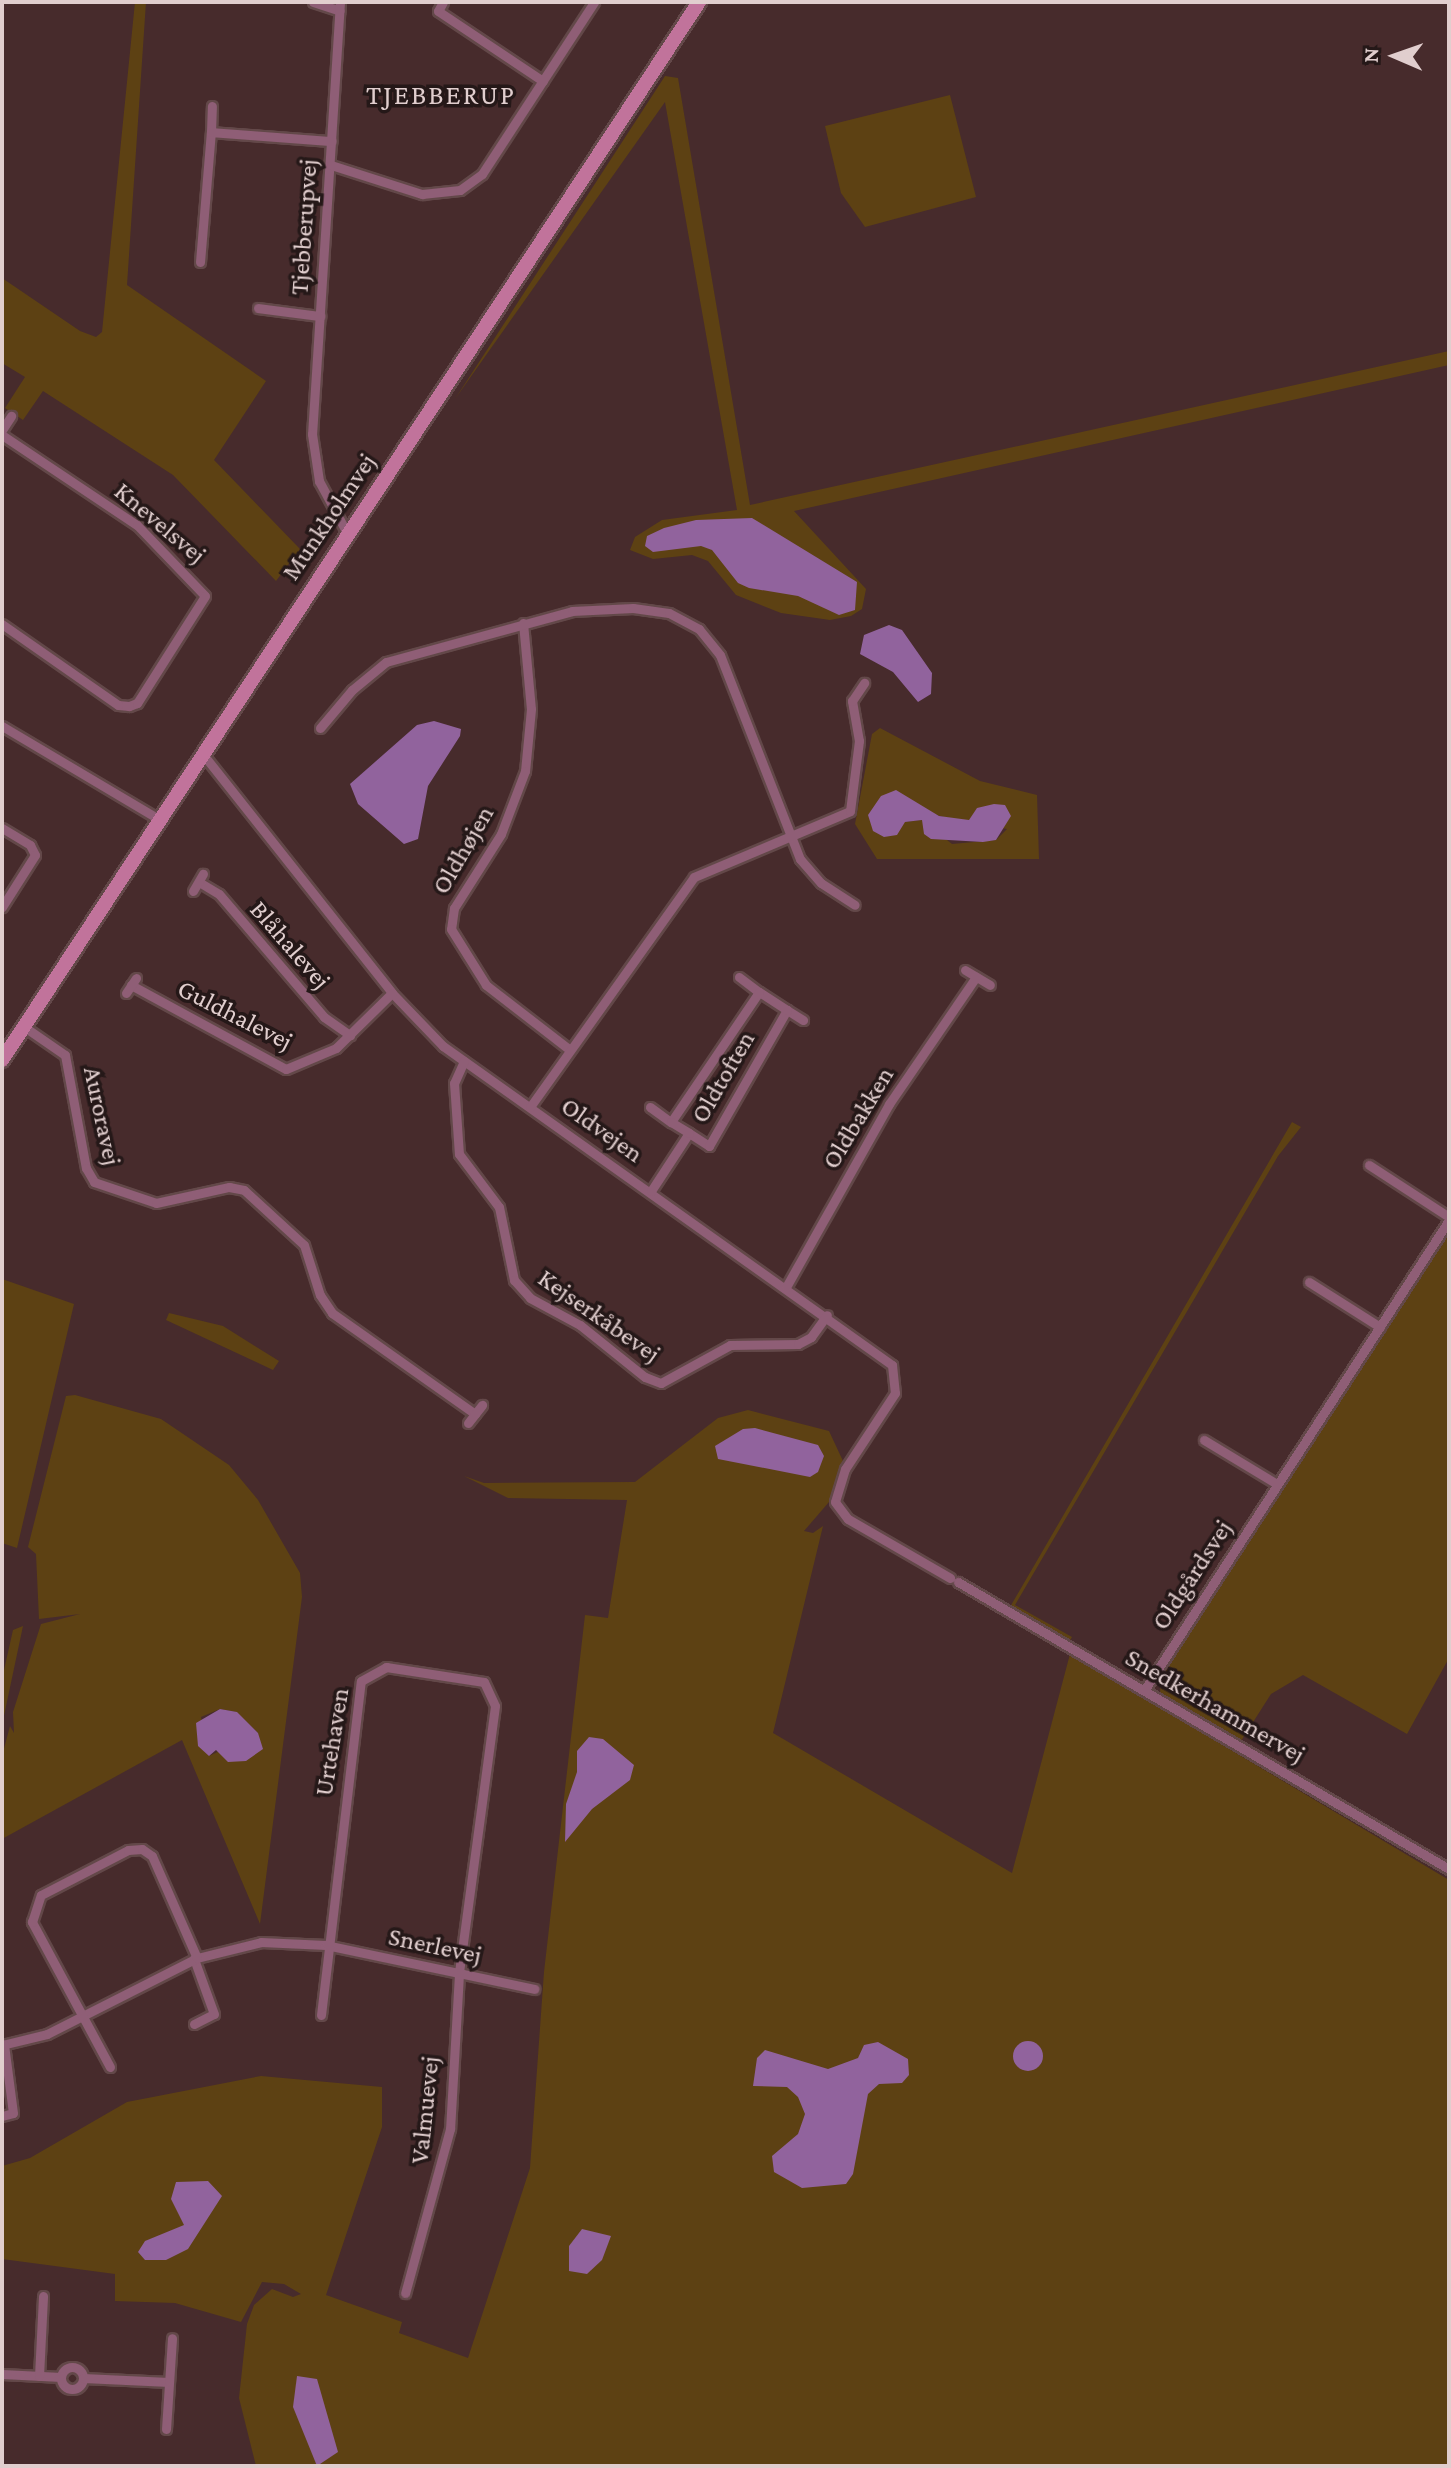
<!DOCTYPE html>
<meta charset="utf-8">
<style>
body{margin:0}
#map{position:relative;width:1451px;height:2468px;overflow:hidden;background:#472b2c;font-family:"Crimson Pro",serif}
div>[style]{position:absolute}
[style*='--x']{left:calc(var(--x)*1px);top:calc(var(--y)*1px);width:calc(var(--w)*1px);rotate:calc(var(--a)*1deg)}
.green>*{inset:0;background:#5d4113}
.water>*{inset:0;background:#91639d}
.round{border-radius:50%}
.roads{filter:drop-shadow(2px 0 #634849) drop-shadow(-2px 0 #634849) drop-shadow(0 2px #634849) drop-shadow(0 -2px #634849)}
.street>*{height:9px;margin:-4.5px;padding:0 4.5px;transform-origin:4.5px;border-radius:4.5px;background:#8f5e76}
.street>.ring{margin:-4.5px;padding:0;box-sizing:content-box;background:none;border:9px solid #8f5e76;border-radius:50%}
.secondary>*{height:14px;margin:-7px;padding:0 7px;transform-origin:7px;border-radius:7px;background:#c1739b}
span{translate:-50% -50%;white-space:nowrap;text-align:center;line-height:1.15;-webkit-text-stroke:7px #251818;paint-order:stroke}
.street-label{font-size:26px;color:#e1cece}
.neighbourhood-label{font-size:28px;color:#e1cece;letter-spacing:2px}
.frame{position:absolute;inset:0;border:4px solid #e1cece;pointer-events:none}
.north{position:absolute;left:1355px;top:16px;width:80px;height:80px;-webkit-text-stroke:6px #251818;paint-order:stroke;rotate:272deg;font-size:22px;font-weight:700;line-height:32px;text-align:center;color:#e1cece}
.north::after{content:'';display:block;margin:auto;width:28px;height:36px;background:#e1cece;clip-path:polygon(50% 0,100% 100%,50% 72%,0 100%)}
</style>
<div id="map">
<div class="green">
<i style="clip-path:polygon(135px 2px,146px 2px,127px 285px,266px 381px,214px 460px,300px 549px,276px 581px,173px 475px,43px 391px,23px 420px,5px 408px,25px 377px,2px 363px,2px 278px,80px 331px,96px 337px,102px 332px)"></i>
<i style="clip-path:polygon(665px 76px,678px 78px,750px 505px,1449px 351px,1449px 365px,794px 511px,866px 589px,862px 609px,851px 616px,830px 620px,781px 613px,736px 595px,708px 561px,692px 555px,653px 559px,630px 550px,635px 537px,662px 520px,737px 510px,665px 102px,455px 399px)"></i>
<i style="clip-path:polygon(950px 95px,976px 197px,865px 227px,841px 193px,825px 126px)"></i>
<i style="clip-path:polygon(evenodd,880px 728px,980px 781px,1037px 795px,1039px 859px,877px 859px,855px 824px,872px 734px,880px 728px,911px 802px,939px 816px,1007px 829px,996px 840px,952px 844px,922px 820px,904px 822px,911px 802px)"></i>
<i style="clip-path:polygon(1292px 1122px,1301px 1127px,1278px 1156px,1015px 1605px,1072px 1637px,1069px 1642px,1010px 1607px)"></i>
<i style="clip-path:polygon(1449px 1228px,1449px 1658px,1407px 1734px,1303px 1675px,1271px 1694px,1241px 1741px,1160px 1693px,1161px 1674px)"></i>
<i style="clip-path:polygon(2px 1279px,74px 1304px,17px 1548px,2px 1543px)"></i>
<i style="clip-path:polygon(169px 1313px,223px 1326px,279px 1361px,273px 1370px,166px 1320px)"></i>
<i style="clip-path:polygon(evenodd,75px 1395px,161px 1419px,229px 1465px,258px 1500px,300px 1573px,302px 1597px,260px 1924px,182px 1740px,2px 1839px,2px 1756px,10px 1726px,14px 1733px,13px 1712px,41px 1624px,80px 1614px,39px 1619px,36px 1554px,28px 1547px,66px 1396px,75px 1395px,220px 1709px,236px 1712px,258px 1733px,209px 1756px,201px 1717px,220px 1709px)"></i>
<i style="clip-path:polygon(748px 1410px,829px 1431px,843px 1461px,829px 1502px,804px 1531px,813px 1533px,823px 1526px,773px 1733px,1012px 1873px,1070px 1654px,1449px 1880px,1449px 2466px,256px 2466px,239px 2398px,247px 2324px,254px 2305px,272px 2289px,293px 2297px,301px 2294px,284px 2284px,262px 2282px,241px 2322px,175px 2303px,115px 2301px,115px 2274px,2px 2259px,2px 2166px,30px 2158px,127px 2102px,261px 2076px,382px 2087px,382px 2127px,326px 2295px,402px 2322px,399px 2333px,468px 2358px,530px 2168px,544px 1972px,585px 1615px,608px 1618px,627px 1500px,508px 1498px,464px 1476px,484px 1483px,635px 1482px,718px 1418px)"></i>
<i style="clip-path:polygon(23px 1626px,5px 1711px,2px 1725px,2px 1679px,13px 1630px)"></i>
</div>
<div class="water">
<i style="clip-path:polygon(752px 518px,857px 582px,855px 610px,839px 615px,798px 596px,749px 588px,738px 583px,712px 550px,701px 546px,653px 552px,645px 546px,647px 536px,664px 528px,696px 520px)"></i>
<i style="clip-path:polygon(889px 625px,902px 630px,932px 673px,931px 694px,918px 702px,893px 672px,860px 654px,864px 635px)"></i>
<i style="clip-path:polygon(434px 721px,461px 729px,460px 736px,428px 786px,418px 839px,404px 844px,358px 804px,350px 784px,417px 725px)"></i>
<i style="clip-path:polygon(896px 790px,939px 816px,969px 820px,977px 808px,994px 804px,1005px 805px,1011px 816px,996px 840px,983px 842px,931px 839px,924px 834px,922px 820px,905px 822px,897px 835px,884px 837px,873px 831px,868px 815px,881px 796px)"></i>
<i style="clip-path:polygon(755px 1428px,818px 1445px,824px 1456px,818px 1472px,810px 1477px,718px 1459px,715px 1446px,743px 1429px)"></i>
<i style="clip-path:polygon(220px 1709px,237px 1712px,258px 1733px,263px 1749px,246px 1761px,228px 1762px,216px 1750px,209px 1756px,198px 1746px,196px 1723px)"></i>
<i style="clip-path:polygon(589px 1737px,603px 1739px,634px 1765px,630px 1780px,592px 1809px,565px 1842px,566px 1804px,577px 1772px,577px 1751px)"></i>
<i class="round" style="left:1013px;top:2041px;width:30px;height:30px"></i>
<i style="clip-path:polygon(878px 2042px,908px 2059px,909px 2075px,902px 2083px,879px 2084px,868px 2094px,853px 2174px,846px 2184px,802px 2188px,774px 2172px,772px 2156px,798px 2134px,805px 2114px,798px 2097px,787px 2087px,753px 2086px,757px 2058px,765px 2050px,828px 2069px,858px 2058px,864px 2045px)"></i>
<i style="clip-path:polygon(208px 2181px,222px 2196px,188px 2249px,166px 2260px,145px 2260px,138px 2252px,145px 2241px,184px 2225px,171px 2199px,176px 2182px)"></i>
<i style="clip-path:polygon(582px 2229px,611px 2236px,602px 2260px,587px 2274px,569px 2271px,569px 2246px)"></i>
<i style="clip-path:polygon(297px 2376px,317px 2379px,338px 2452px,317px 2466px,293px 2407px)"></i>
</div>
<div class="roads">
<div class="street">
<i style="--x:313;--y:2;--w:28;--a:18"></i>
<i style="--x:340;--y:2;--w:433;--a:93.7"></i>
<i style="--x:312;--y:434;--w:48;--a:81.5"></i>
<i style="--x:319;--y:481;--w:59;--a:61.7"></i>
<i style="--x:443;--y:2;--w:10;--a:119"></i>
<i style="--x:438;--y:11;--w:126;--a:33.7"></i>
<i style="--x:211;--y:132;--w:26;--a:-88"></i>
<i style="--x:331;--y:165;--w:96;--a:17.7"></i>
<i style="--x:422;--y:194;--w:38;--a:-6"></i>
<i style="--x:460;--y:190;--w:27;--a:-36"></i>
<i style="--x:482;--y:174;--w:205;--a:-56.9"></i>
<i style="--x:200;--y:262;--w:130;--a:-85.2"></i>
<i style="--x:211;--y:132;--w:121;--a:4.3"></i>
<i style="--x:258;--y:308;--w:63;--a:7.4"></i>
<i style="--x:2;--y:430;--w:17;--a:-57"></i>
<i style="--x:2;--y:435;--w:162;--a:33.7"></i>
<i style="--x:137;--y:525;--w:98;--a:46.2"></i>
<i style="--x:205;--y:596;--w:127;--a:122.4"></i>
<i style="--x:137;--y:703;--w:9;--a:159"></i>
<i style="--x:129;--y:706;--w:11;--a:-175"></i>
<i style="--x:118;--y:705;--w:141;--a:-145.1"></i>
<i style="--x:523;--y:623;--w:86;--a:84.7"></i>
<i style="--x:531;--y:709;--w:62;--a:95.5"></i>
<i style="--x:525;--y:771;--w:67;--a:110.9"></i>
<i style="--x:501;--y:834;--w:88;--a:122.4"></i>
<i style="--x:454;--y:908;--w:21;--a:98"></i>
<i style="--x:451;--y:929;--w:66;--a:58"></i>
<i style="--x:486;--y:985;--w:106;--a:37.7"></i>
<i style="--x:2;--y:726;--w:180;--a:30.7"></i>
<i style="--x:320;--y:728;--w:50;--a:-49.9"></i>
<i style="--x:352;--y:690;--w:44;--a:-39.5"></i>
<i style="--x:386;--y:662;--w:193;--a:-15.3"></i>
<i style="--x:572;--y:611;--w:61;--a:-2.8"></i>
<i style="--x:633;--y:608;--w:36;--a:8"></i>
<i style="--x:669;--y:613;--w:34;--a:28"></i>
<i style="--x:699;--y:629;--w:33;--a:51"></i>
<i style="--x:720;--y:655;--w:219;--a:68.6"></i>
<i style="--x:800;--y:859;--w:32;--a:49"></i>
<i style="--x:821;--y:883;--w:40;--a:32.9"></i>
<i style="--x:202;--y:753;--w:306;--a:51.6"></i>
<i style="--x:392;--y:993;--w:74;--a:46.1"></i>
<i style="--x:443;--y:1046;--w:551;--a:35.39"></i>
<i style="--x:892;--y:1365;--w:28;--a:84"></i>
<i style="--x:895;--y:1393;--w:91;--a:123.3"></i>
<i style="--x:845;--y:1469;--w:34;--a:107"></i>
<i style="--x:835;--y:1502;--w:21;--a:53"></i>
<i style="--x:848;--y:1519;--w:118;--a:30"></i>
<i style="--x:2;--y:828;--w:33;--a:31"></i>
<i style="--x:30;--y:845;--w:11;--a:63"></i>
<i style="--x:35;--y:855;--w:62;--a:122.4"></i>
<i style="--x:199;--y:882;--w:23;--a:31"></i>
<i style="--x:219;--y:894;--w:162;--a:49.5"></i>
<i style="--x:324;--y:1017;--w:32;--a:35"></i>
<i style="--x:193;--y:891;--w:20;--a:-60"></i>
<i style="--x:965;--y:970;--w:29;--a:31"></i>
<i style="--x:739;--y:977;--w:25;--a:37"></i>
<i style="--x:131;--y:985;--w:176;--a:28.5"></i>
<i style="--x:286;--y:1069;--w:54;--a:-22.8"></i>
<i style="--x:336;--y:1048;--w:78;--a:-44.5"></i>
<i style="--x:126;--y:993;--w:18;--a:-56"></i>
<i style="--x:787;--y:1010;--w:19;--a:32"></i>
<i style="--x:23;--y:1026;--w:51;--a:34.6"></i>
<i style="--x:65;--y:1055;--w:115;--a:79.5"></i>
<i style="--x:86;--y:1168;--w:16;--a:60"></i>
<i style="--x:94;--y:1182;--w:65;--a:18.7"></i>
<i style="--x:156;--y:1203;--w:75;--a:-12.4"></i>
<i style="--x:229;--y:1187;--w:15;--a:11"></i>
<i style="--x:244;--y:1190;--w:81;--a:42.5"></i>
<i style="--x:304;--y:1245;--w:52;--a:72.3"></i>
<i style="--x:320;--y:1295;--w:22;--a:56"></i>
<i style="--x:332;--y:1313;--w:175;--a:35.2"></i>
<i style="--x:464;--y:1061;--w:24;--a:114"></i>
<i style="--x:454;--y:1083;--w:71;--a:86"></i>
<i style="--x:459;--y:1154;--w:66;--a:53"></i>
<i style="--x:499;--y:1207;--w:75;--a:78.4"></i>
<i style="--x:514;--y:1280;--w:24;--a:48"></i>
<i style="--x:530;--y:1298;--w:57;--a:28.4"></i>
<i style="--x:580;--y:1325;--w:83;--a:38.7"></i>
<i style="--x:645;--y:1377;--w:17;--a:21"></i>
<i style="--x:661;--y:1383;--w:79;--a:-28.8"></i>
<i style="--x:730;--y:1345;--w:68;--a:-0.8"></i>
<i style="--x:798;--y:1344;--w:15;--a:-28"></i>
<i style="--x:811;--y:1337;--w:27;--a:-54"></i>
<i style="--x:530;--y:1107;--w:282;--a:-54.5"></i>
<i style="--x:694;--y:877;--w:169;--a:-22.9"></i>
<i style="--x:850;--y:811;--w:71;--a:-82.7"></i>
<i style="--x:859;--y:741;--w:41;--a:-99.9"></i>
<i style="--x:852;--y:701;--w:22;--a:-56"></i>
<i style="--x:650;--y:1107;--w:26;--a:36"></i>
<i style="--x:1369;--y:1165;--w:95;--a:33"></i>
<i style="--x:651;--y:1191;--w:69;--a:-56.8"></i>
<i style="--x:689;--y:1133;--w:24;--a:33"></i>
<i style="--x:709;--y:1146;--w:157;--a:-60.2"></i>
<i style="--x:787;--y:1010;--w:33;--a:-147"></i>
<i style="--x:759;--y:992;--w:157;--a:124.1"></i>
<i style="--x:671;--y:1122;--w:21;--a:31"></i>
<i style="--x:1309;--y:1282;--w:84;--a:32.4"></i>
<i style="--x:786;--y:1287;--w:210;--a:-60.6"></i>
<i style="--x:889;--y:1104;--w:154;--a:-55.6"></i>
<i style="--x:468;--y:1423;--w:23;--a:-52"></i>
<i style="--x:1204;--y:1440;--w:85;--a:31.1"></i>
<i style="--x:958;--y:1582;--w:569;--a:30.31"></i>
<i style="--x:1145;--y:1689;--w:559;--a:-57.05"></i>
<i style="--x:321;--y:2015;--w:336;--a:-83.2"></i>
<i style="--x:361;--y:1681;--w:29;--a:-29"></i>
<i style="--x:386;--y:1667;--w:99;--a:8.7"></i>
<i style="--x:484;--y:1682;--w:26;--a:65"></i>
<i style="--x:495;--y:1706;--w:270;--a:97.7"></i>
<i style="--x:459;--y:1974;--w:155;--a:93.3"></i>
<i style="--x:450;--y:2129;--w:170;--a:105.3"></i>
<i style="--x:194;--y:2024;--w:22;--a:-27"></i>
<i style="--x:214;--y:2014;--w:59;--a:-110"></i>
<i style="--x:2;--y:2045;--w:46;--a:-13.7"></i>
<i style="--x:47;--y:2034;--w:168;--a:-26.9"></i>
<i style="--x:197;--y:1958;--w:66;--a:-14"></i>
<i style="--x:261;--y:1942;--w:65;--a:2.6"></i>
<i style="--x:326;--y:1945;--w:213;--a:11.9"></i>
<i style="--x:110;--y:2067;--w:165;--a:-118.3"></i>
<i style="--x:32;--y:1922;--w:28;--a:-72"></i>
<i style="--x:41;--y:1895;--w:98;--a:-27.3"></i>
<i style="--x:128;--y:1850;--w:14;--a:-4"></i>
<i style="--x:142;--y:1849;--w:12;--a:35"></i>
<i style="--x:152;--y:1856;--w:111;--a:66.2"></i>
<i style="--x:2;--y:2116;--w:11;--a:-15"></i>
<i style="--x:13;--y:2113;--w:69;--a:-97.5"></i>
<i class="ring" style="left:61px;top:2367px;width:13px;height:13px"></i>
<i style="--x:2;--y:2374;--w:59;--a:2.9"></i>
<i style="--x:39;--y:2376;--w:80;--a:-87.1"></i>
<i style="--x:83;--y:2378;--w:86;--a:2.7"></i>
<i style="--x:166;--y:2429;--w:91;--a:-86.2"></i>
</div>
<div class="secondary">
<i style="--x:2;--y:1060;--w:1267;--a:-56.62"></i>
</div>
</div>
<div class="street-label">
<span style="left:304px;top:227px;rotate:-86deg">Tjebberupvej</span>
<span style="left:329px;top:517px;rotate:-56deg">Munkholmvej</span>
<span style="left:160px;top:523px;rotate:40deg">Knevelsvej</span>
<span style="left:463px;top:850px;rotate:-60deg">Oldhøjen</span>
<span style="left:290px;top:945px;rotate:49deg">Blåhalevej</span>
<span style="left:235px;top:1015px;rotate:27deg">Guldhalevej</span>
<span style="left:723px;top:1077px;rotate:-60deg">Oldtoften</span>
<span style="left:102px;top:1116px;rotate:78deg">Auroravej</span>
<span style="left:858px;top:1118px;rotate:-59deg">Oldbakken</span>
<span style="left:602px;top:1130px;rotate:35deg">Oldvejen</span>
<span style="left:599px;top:1316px;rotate:35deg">Kejserkåbevej</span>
<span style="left:1192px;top:1575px;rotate:-57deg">Oldgårdsvej</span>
<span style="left:1215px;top:1706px;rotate:30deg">Snedkerhammervej</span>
<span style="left:332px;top:1742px;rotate:-81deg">Urtehaven</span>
<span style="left:435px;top:1946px;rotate:12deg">Snerlevej</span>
<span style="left:425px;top:2110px;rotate:-84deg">Valmuevej</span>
</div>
<div class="neighbourhood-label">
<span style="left:441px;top:95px">TJEBBERUP</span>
</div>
<div class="frame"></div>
<div class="north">N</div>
</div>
